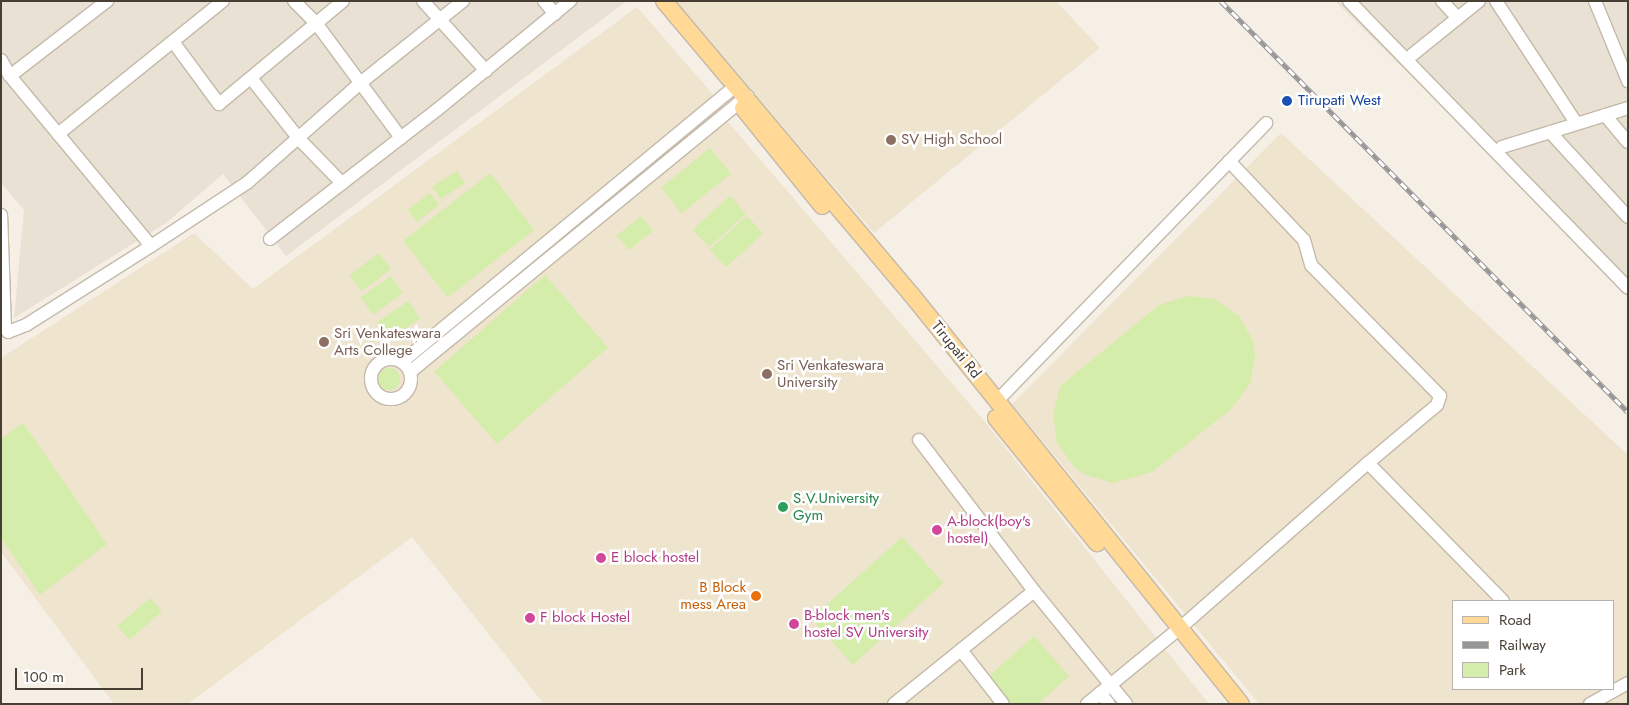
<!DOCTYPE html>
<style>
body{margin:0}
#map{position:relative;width:1629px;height:705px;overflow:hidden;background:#f5efe6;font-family:Jost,sans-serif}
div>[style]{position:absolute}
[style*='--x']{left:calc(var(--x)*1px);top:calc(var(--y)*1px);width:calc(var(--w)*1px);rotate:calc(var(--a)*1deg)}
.residential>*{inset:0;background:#e9e1d3}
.education>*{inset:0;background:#efe4ce}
.green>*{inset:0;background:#d4edaa;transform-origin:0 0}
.round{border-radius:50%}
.roads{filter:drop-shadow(1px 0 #c4b9aa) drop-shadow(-1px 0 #c4b9aa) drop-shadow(0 1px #c4b9aa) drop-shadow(0 -1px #c4b9aa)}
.minor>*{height:12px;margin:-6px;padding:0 6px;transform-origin:6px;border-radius:6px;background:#fff}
.minor>.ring{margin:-6px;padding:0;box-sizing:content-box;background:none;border:12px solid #fff;border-radius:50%}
.major>*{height:16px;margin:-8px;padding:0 8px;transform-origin:8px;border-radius:8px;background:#ffd995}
.rail>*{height:4.5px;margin-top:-2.25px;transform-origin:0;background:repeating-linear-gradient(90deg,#fff 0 8px,#969696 0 16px);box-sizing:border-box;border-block:1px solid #969696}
.dots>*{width:14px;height:14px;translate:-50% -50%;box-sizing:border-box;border:2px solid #fff;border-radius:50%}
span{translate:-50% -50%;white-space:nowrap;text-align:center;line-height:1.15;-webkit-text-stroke:5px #fff;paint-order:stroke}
.transit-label{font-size:15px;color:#164399}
.left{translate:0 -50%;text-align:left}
.education-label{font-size:15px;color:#785e54}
.street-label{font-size:15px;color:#483f34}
.leisure-label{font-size:15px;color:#27864d}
.hotel-label{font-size:15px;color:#b23c85}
.food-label{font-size:15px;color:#c56008}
.right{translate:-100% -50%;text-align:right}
.frame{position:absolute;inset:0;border:2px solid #483f34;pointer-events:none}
.legend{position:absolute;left:1452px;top:600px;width:162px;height:90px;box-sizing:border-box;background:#fff;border:1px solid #b6b2ae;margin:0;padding:6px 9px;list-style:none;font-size:15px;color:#483f34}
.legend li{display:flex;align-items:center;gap:10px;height:25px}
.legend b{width:25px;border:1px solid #b6b2ae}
.scale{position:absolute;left:15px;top:668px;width:128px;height:22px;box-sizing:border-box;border:2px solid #483f34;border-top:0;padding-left:6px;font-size:15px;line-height:18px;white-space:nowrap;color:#483f34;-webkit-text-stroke:4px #fff;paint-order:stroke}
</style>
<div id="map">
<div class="residential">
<i style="clip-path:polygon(1px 1px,627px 1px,286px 256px,223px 174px,166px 223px,14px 318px,24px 210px,1px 183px)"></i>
<i style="clip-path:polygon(1335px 1px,1628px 1px,1628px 290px)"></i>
</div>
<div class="education">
<i style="clip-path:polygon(675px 1px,1056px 1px,1100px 48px,874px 233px)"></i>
<i style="clip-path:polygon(637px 7px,711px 92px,729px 123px,985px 422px,1209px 704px,544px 704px,412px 537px,188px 704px,114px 704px,1px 552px,1px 358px,194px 233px,253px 289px)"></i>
<i style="clip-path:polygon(evenodd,1281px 133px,1628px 455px,1628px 704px,1259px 704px,1012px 404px,1281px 133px,1453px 601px,1613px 601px,1613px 689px,1453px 689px,1453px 601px)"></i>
</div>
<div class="green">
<i style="left:710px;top:148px;width:33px;height:63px;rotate:51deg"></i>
<i style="left:457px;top:171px;width:15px;height:29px;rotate:58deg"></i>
<i style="left:490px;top:173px;width:72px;height:110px;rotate:52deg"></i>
<i style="left:430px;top:193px;width:15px;height:28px;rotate:53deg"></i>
<i style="left:730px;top:196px;width:24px;height:50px;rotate:48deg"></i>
<i style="left:641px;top:216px;width:19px;height:31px;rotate:51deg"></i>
<i style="left:747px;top:216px;width:24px;height:50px;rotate:48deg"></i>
<i style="left:379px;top:253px;width:20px;height:37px;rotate:53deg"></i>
<i style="left:545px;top:275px;width:96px;height:147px;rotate:49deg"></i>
<i style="left:391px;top:276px;width:21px;height:37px;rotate:55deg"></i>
<i style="clip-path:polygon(1187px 296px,1215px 299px,1239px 316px,1253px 341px,1255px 355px,1250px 384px,1231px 409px,1152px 472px,1113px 483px,1086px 475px,1074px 467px,1057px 443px,1053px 415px,1060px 386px,1159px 305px)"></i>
<i style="left:408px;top:301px;width:21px;height:37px;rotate:55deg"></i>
<i class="round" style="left:378px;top:368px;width:22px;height:22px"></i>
<i style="clip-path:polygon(23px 423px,107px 544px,40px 595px,1px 538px,1px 439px)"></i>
<i style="left:902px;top:537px;width:62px;height:122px;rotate:48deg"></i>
<i style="left:150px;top:598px;width:18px;height:43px;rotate:49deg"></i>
<i style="clip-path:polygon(1034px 636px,1069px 676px,1038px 704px,997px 704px,980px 684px)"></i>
</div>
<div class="roads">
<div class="minor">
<i style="--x:294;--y:1;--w:31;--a:45"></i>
<i style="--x:316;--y:23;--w:143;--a:53.5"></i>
<i style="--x:423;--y:1;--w:94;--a:48"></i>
<i style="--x:544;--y:1;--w:17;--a:50"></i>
<i style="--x:1349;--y:1;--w:400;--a:45.8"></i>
<i style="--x:1442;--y:1;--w:23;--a:47"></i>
<i style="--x:1496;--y:1;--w:146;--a:56.7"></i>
<i style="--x:1595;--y:1;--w:87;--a:67.6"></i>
<i style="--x:174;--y:43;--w:76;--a:53.6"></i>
<i style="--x:219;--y:104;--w:161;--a:-39.7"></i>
<i style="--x:1412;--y:55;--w:86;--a:-38.9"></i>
<i style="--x:1;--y:60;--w:18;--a:61"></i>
<i style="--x:10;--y:76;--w:221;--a:50.3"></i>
<i style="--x:151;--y:246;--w:148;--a:147.7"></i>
<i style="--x:26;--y:325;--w:19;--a:159"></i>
<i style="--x:8;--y:332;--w:6;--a:-121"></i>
<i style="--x:5;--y:327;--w:112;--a:-92"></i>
<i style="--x:10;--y:76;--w:123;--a:-37.7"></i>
<i style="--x:251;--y:78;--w:78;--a:51.8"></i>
<i style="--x:299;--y:139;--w:62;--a:45.7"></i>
<i style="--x:1605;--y:115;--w:35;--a:50"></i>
<i style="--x:1550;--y:132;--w:115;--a:47.5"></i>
<i style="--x:58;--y:134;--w:212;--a:-38.9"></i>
<i style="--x:1502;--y:147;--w:132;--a:-17.2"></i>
<i style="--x:1229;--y:161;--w:109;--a:46.5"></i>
<i style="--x:1304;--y:240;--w:26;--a:74"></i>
<i style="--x:1311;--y:265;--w:184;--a:45.4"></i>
<i style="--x:1440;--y:396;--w:9;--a:108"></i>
<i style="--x:1437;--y:405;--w:90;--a:140"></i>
<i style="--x:270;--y:239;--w:212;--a:-37.7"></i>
<i style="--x:438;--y:109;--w:171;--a:-39.3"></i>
<i style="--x:151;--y:246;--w:116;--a:-33.4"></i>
<i style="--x:248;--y:182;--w:148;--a:-41.4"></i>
<i style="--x:359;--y:84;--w:133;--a:-38.6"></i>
<i class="ring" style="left:371px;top:359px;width:28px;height:28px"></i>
<i style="--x:402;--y:362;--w:435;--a:-39.6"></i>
<i style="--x:410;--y:372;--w:436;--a:-39.3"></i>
<i style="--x:997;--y:401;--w:387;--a:-45.9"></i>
<i style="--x:919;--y:440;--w:190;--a:52.7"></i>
<i style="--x:1034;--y:591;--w:146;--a:50.8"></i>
<i style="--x:961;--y:650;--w:68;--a:52.1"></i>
<i style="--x:1100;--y:693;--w:14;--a:51"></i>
<i style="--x:894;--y:704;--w:180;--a:-38.9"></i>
<i style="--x:1087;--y:704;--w:120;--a:-39.3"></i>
<i style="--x:1180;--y:628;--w:250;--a:-41.3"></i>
<i style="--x:1368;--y:463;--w:193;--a:45.6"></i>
<i style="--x:1590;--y:704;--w:43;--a:-28.9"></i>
</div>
<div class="major">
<i style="--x:664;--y:1;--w:383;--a:49.9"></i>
<i style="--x:911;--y:294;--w:526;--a:51.17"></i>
<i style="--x:743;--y:108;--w:126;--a:51.1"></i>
<i style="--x:996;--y:418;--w:161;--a:51.1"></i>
</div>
</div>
<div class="rail">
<i style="--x:1221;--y:1;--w:578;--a:45.28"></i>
</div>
<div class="dots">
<i style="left:1287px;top:101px;background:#1a4fb4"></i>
<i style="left:891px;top:140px;background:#8d6e63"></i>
<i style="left:324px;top:342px;background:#8d6e63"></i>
<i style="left:767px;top:374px;background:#8d6e63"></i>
<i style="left:783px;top:507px;background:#2e9e5b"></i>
<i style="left:937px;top:530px;background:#d1479c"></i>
<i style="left:601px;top:558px;background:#d1479c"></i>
<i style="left:756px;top:596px;background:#e8710a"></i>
<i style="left:530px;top:618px;background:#d1479c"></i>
<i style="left:794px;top:624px;background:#d1479c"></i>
</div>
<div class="transit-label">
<span class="left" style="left:1298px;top:101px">Tirupati West</span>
</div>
<div class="education-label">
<span class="left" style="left:901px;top:140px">SV High School</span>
<span class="left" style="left:334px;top:342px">Sri Venkateswara<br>Arts College</span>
<span class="left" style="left:777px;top:374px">Sri Venkateswara<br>University</span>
</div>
<div class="street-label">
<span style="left:956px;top:350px;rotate:51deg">Tirupati Rd</span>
</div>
<div class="leisure-label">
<span class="left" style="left:793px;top:507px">S.V.University<br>Gym</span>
</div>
<div class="hotel-label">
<span class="left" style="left:947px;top:530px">A-block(boy's<br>hostel)</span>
<span class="left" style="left:611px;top:558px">E block hostel</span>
<span class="left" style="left:804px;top:624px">B-block men's<br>hostel SV University</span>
<span class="left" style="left:540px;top:618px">F block Hostel</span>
</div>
<div class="food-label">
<span class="right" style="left:746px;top:596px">B Block<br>mess Area</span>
</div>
<div class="frame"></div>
<ul class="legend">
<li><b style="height:6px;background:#ffd995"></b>Road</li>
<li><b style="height:6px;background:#969696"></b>Railway</li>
<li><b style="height:14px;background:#d4edaa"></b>Park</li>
</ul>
<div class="scale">100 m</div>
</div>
